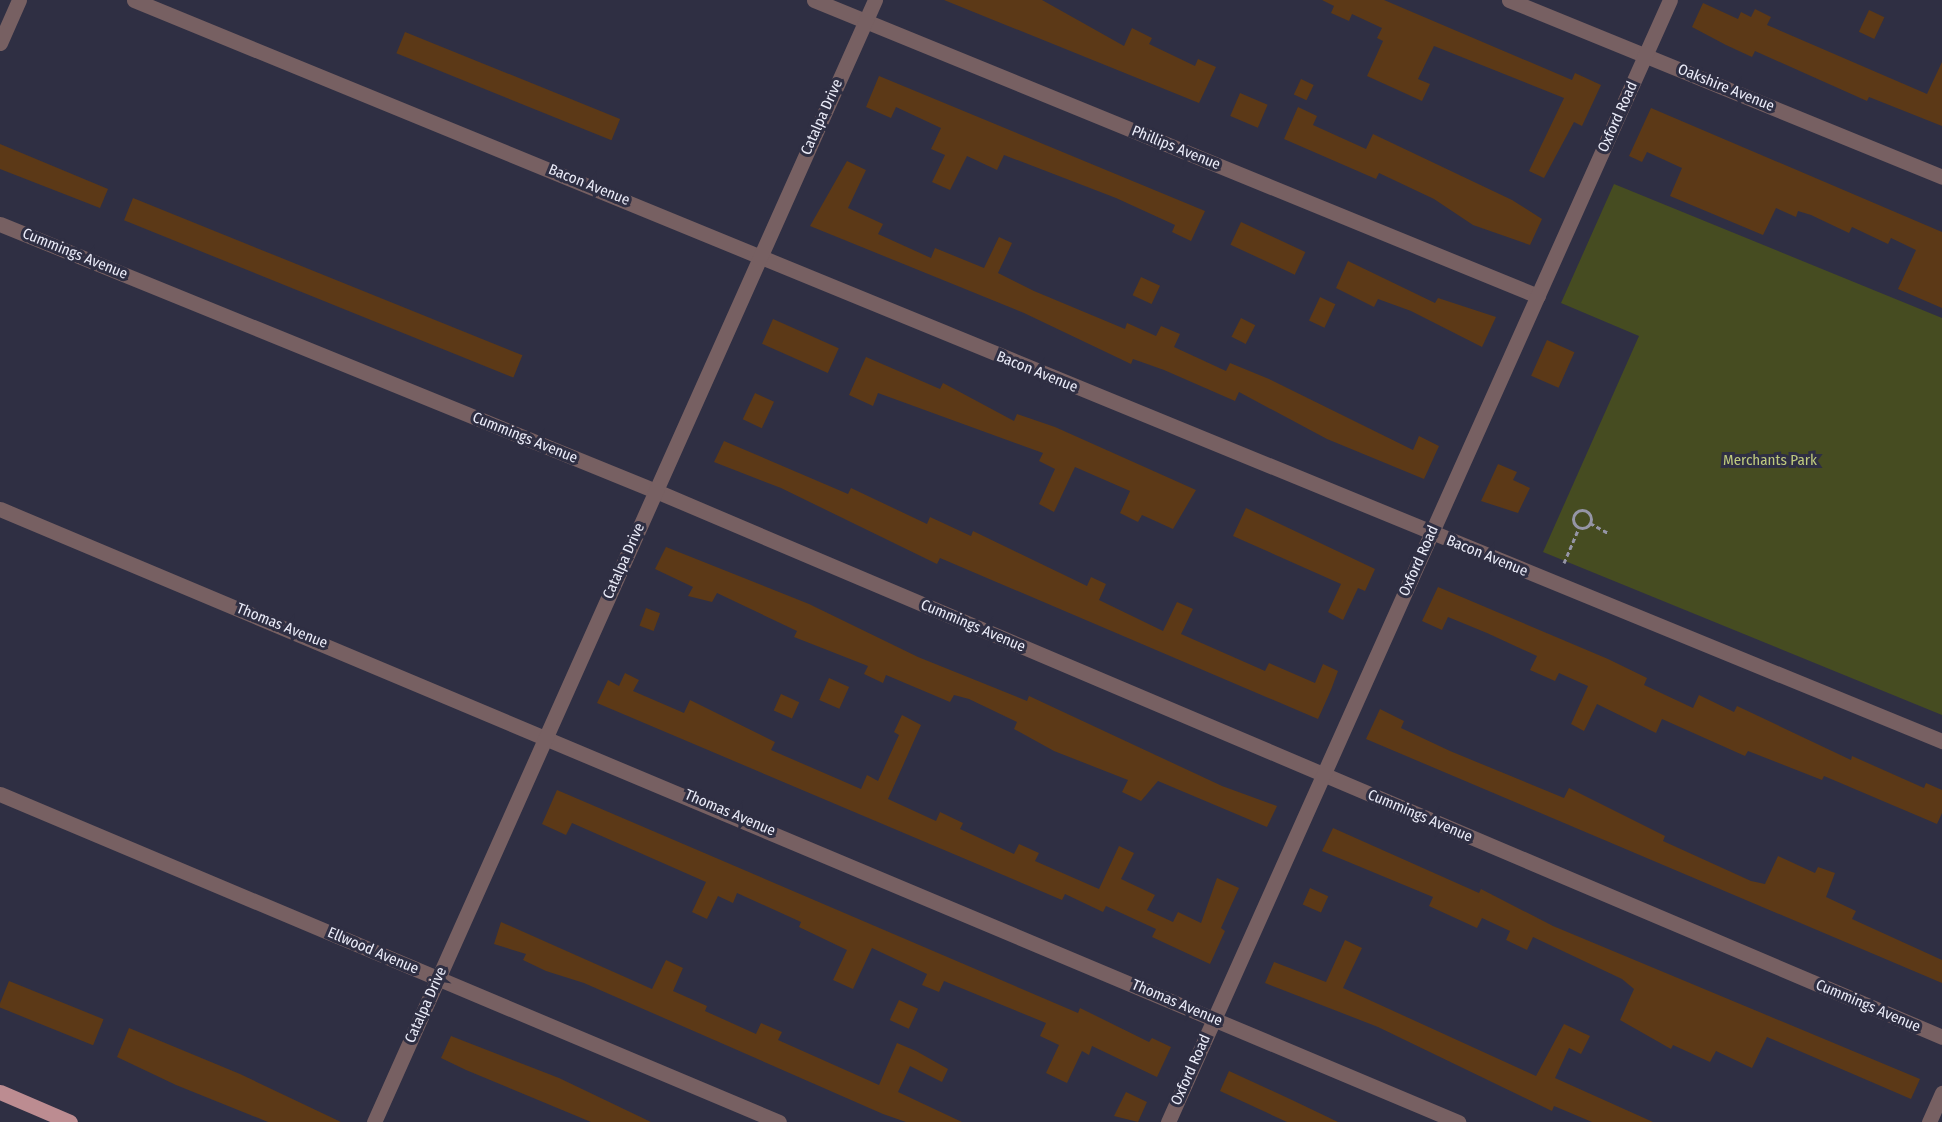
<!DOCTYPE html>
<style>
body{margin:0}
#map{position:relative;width:1942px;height:1122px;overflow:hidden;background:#2f2f43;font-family:"Fira Sans Condensed",sans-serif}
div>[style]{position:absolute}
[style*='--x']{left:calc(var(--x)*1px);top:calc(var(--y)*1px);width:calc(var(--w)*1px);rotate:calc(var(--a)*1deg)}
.green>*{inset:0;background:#464c21}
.building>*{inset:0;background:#5c3917;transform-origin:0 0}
.path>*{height:3px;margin-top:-1.5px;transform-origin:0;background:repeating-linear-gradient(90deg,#9595a6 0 4.5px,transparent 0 7.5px)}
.path>.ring{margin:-1.5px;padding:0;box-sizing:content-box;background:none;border:3px solid #9595a6;border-radius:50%}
.minor>*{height:15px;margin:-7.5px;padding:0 7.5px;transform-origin:7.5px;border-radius:7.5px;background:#776062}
.major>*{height:15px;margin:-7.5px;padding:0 7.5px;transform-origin:7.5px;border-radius:7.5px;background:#bc8c91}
span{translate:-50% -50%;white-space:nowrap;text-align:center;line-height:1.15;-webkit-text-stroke:6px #2f2f43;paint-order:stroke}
.street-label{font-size:15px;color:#ebecf9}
.park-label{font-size:15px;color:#bfca7e}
</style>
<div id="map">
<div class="green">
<i style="clip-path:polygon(1614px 184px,1942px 318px,1942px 715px,1543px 552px,1639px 336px,1561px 303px)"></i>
</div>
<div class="building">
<i style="clip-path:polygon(944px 0,1042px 0,1124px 46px,1132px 28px,1152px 38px,1149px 44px,1195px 66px,1198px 59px,1216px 67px,1199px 103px)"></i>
<i style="clip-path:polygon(1322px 0,1384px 0,1572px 80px,1575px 73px,1601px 85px,1582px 126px,1574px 122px,1544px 178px,1529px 171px,1564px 98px,1434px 46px,1418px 79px,1430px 84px,1422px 101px,1367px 76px,1383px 41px,1377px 38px,1382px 28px,1352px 14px,1349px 21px,1331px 13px,1334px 6px)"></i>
<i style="clip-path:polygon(1703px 3px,1738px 19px,1741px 12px,1751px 17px,1755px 9px,1771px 17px,1767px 25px,1927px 94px,1942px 62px,1942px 126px,1869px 97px,1867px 101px,1755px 51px,1752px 57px,1726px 45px,1692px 27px)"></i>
<i style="left:1869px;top:10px;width:17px;height:24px;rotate:25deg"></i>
<i style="left:405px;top:32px;width:232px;height:23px;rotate:22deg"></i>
<i style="clip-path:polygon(879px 76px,1205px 211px,1191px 241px,1172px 232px,1175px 225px,1116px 198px,1004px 155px,997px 170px,967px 156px,950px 190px,932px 182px,945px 155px,931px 149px,941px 128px,896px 107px,891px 118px,866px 107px)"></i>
<i style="left:1301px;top:79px;width:14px;height:17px;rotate:25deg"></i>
<i style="left:1240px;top:93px;width:30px;height:25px;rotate:23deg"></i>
<i style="clip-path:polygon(1298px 107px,1317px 116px,1313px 125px,1366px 149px,1373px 134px,1512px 200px,1542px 219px,1530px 245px,1473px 225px,1434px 199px,1379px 173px,1376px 179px,1284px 139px)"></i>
<i style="clip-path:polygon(1651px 108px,1942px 232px,1942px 308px,1898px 289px,1916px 250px,1891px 238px,1888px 244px,1852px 227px,1849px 233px,1811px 215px,1798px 211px,1796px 217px,1776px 208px,1763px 235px,1670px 196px,1682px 168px,1647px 152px,1642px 162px,1629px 156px)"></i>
<i style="clip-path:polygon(0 144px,108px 189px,100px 208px,0 169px)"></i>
<i style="clip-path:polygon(847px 161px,866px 170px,848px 208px,883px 224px,878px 234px,931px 258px,935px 248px,984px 268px,999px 237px,1012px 243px,998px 273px,1034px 291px,1125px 329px,1127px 323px,1156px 336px,1161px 326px,1180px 334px,1174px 347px,1226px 371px,1230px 363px,1269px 379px,1413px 450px,1419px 436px,1439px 446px,1424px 479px,1327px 439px,1239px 392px,1235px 401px,1164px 370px,1133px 359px,1131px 364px,1024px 313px,810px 226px)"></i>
<i style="left:133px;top:198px;width:420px;height:24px;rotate:22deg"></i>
<i style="left:1241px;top:222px;width:71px;height:25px;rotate:25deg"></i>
<i style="clip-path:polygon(1348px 261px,1435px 303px,1438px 298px,1496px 317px,1482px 347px,1411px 311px,1378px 299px,1374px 307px,1336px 288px)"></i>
<i style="left:1141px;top:277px;width:21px;height:20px;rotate:25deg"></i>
<i style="left:1320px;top:297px;width:17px;height:26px;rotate:25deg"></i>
<i style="left:1241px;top:318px;width:16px;height:21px;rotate:27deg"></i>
<i style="left:773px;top:319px;width:72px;height:27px;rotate:24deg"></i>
<i style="left:1547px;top:340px;width:30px;height:39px;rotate:24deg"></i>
<i style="clip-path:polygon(866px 357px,940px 389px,943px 383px,1014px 421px,1017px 414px,1055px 427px,1196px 490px,1173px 529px,1142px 515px,1138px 522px,1120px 513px,1130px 491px,1075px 467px,1054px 512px,1039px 504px,1055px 469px,1039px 461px,1043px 453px,878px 393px,873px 406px,849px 395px)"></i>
<i style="left:755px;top:393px;width:21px;height:29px;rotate:25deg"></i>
<i style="clip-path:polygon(724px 441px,848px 494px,851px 488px,927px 524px,930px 517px,971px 536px,973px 531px,1087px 586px,1091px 577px,1106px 584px,1099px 600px,1163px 631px,1177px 602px,1193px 609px,1181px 634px,1265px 671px,1269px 663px,1315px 683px,1323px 664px,1338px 671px,1331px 690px,1318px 719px,940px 558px,937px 564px,781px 488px,714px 462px)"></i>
<i style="clip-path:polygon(1498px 464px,1517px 472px,1513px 480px,1530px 488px,1518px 513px,1481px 501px)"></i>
<i style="clip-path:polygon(1246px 508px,1375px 569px,1365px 591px,1358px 588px,1343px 620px,1328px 612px,1341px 584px,1233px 536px)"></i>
<i style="clip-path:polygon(666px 547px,809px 604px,918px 657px,1027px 701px,1029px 696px,1222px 786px,1277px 806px,1267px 827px,1158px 781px,1141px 801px,1122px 792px,1128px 780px,1054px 751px,1014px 729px,1017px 722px,969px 699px,954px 695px,950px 702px,886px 675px,883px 683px,864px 674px,868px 666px,794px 637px,797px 631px,717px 593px,712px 602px,688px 596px,693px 587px,655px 569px)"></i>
<i style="clip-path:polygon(1438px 587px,1608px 659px,1647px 678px,1644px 685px,1693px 708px,1699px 695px,1734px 712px,1737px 706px,1851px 760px,1852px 756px,1924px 788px,1926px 783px,1942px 790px,1942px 813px,1937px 824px,1824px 776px,1822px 780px,1748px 751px,1745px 756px,1662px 719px,1656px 733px,1597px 704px,1584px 731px,1571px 724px,1588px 686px,1559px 673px,1555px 681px,1530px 670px,1537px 656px,1487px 633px,1448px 617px,1442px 630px,1422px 621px)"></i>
<i style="left:646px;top:608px;width:15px;height:19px;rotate:20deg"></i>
<i style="clip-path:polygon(625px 673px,639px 680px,633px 691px,684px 713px,690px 700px,775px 742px,771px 750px,861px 789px,867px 775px,878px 781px,899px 735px,894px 732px,902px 715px,921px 725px,888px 799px,936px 821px,940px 812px,963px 823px,960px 829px,1014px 854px,1019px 844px,1039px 853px,1035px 861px,1099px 889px,1119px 846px,1134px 853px,1121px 879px,1155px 895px,1147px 910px,1173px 922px,1178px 912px,1201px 923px,1217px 878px,1239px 888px,1221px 928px,1225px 931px,1210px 964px,1152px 937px,1156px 929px,1106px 906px,1103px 912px,1065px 894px,1062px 900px,597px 703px,608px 680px,619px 686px)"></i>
<i style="left:829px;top:678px;width:22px;height:24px;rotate:24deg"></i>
<i style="left:781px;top:694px;width:20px;height:18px;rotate:24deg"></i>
<i style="clip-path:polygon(1380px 709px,1404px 721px,1401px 728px,1450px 751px,1564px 798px,1569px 788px,1665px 836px,1663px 841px,1751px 881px,1765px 884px,1778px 856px,1815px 873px,1818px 867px,1835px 873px,1826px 897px,1856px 911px,1852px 919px,1942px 960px,1942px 983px,1366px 739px)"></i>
<i style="clip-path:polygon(557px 790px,1078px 1013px,1080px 1008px,1149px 1042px,1152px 1038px,1171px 1047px,1157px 1077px,1092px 1046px,1089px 1055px,1082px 1051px,1067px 1083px,1046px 1073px,1059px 1045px,1040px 1036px,1046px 1023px,944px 981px,939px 992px,922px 985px,927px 974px,872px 948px,853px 989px,833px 980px,847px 950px,799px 927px,801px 922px,737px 893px,733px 903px,718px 896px,707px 919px,692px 912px,706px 882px,572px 823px,566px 835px,542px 824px)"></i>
<i style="clip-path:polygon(1333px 828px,1479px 893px,1481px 889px,1553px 926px,1920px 1079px,1911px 1099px,1767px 1037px,1752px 1068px,1716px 1051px,1710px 1062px,1673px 1045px,1671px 1049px,1620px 1020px,1634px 989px,1622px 979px,1533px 937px,1527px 950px,1506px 940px,1510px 931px,1482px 918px,1477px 928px,1429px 906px,1433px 897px,1322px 851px)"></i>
<i style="left:1310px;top:888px;width:20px;height:18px;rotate:24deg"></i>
<i style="clip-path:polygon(501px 922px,652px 989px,666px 960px,683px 968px,673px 991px,707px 1006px,705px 1011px,756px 1034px,761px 1023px,782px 1032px,778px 1040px,879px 1085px,897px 1043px,916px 1051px,948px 1069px,942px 1082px,910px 1066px,898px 1092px,962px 1122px,906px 1122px,883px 1114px,584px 983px,546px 971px,523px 960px,526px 954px,494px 944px)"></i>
<i style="clip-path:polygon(1345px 940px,1362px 948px,1343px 988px,1536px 1076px,1564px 1024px,1590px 1036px,1581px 1054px,1569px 1048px,1555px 1078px,1653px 1122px,1592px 1122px,1554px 1106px,1552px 1111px,1378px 1027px,1265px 983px,1274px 962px,1326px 982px)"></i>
<i style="left:9px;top:981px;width:102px;height:28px;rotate:22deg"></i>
<i style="left:899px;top:1000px;width:21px;height:22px;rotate:25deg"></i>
<i style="clip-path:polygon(129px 1028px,240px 1074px,341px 1122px,268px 1122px,176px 1085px,117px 1057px)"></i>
<i style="clip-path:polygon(451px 1036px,559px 1078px,651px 1122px,591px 1122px,466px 1070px,441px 1058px)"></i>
<i style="clip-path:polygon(1229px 1071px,1292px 1100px,1338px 1122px,1287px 1122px,1220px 1091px)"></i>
<i style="clip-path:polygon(1126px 1092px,1147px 1102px,1138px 1122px,1114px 1116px)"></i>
</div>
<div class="path">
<i class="ring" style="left:1573px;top:510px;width:15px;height:15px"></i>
<i style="--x:1590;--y:523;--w:21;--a:29"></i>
<i style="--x:1564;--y:563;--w:39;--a:-67"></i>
</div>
<div class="minor">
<i style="--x:134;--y:0;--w:1954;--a:22.29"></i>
<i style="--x:814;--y:0;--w:782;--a:22.24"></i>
<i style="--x:1509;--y:0;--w:468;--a:22.2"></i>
<i style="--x:0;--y:43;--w:47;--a:-66.2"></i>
<i style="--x:0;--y:224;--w:708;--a:22.15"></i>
<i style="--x:656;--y:491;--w:1397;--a:23"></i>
<i style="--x:0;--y:509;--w:1582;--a:22.8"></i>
<i style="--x:0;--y:794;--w:845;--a:22.83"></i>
<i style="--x:374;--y:1122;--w:1229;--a:-65.94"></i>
<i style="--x:1168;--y:1122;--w:1229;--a:-65.9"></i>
<i style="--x:1929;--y:1122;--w:32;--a:-66"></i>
</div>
<div class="major">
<i style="--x:0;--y:1092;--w:76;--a:23.2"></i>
</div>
<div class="street-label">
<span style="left:1726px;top:88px;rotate:22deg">Oakshire Avenue</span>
<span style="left:822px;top:117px;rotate:-66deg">Catalpa Drive</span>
<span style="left:1618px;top:117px;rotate:-66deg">Oxford Road</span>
<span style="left:1176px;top:148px;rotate:22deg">Phillips Avenue</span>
<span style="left:589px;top:185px;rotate:22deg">Bacon Avenue</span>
<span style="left:75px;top:254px;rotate:22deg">Cummings Avenue</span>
<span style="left:1037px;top:372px;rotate:22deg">Bacon Avenue</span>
<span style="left:525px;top:438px;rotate:22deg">Cummings Avenue</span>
<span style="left:1487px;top:556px;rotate:22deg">Bacon Avenue</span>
<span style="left:624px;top:561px;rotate:-66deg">Catalpa Drive</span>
<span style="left:1419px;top:561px;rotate:-66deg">Oxford Road</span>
<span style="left:282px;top:626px;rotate:22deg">Thomas Avenue</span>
<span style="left:973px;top:626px;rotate:23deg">Cummings Avenue</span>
<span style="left:730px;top:813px;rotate:23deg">Thomas Avenue</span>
<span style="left:1420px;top:816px;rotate:23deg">Cummings Avenue</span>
<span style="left:373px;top:951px;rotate:23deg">Ellwood Avenue</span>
<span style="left:1177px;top:1003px;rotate:23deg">Thomas Avenue</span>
<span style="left:426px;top:1005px;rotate:-66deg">Catalpa Drive</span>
<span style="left:1868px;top:1006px;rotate:23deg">Cummings Avenue</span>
<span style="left:1191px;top:1070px;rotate:-66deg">Oxford Road</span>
</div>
<div class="park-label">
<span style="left:1770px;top:461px">Merchants Park</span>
</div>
</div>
